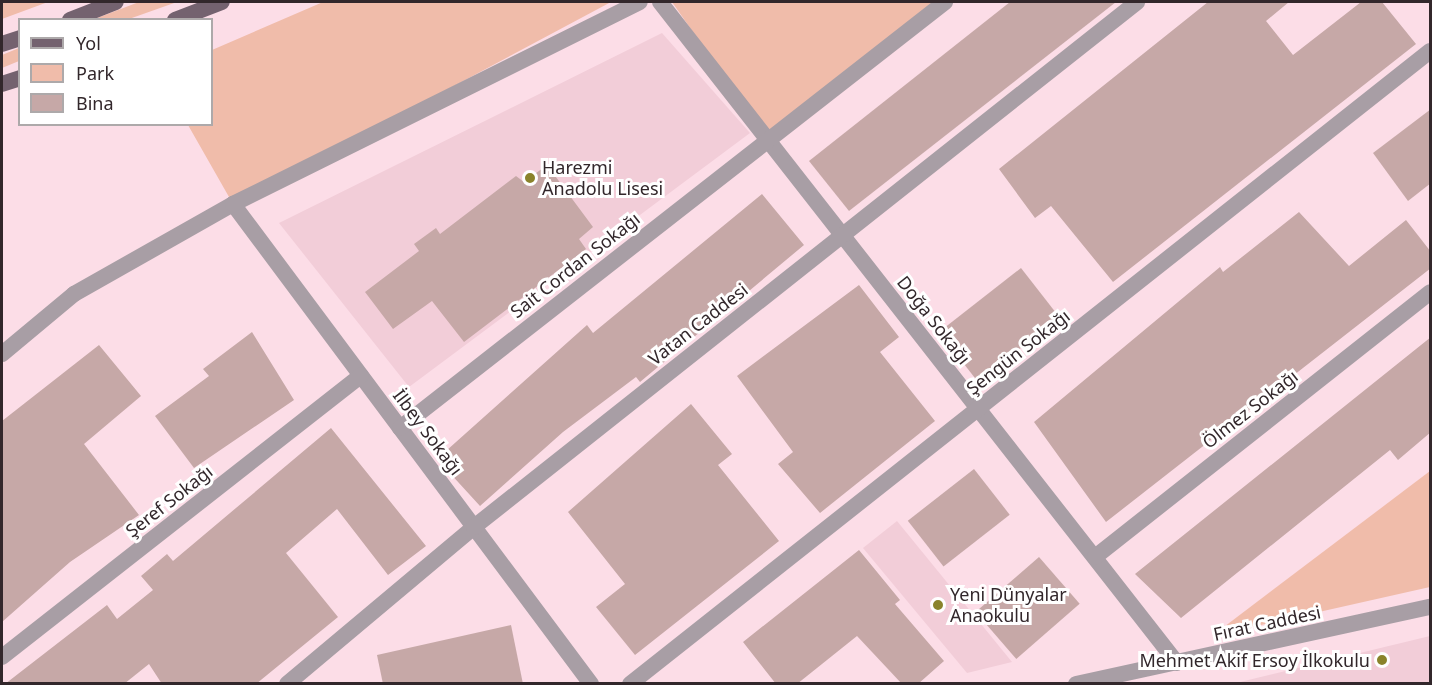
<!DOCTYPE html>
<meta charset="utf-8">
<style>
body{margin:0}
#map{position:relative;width:1432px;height:685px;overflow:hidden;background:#fcdde7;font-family:"Noto Sans",sans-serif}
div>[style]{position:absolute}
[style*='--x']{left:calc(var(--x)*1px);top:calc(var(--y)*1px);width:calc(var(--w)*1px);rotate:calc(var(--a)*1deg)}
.built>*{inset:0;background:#f2cdd8}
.green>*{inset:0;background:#f0bcaa}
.building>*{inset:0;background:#c6a8a7;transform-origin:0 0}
.minor>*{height:16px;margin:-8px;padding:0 8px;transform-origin:8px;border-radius:8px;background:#a89ea5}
.primary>*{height:16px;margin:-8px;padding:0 8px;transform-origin:8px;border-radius:8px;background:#74626f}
.dots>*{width:16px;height:16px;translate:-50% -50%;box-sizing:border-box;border:3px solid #fff;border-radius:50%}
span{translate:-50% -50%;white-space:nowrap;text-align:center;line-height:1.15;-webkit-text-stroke:6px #fff;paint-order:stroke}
.poi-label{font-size:18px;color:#32272b}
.left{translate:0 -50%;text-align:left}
.right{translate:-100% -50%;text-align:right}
.street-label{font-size:18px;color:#32272b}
.frame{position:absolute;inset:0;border:3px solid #32272b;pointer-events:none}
.legend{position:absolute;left:18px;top:18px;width:195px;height:108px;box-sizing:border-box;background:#fff;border:2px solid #ada9aa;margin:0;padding:8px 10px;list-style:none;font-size:18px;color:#32272b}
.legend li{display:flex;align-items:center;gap:12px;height:30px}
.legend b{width:30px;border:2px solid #ada9aa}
</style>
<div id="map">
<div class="built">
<i style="clip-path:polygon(662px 33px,750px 133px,409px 387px,279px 223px)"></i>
<i style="clip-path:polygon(897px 521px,1012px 662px,967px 673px,863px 548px)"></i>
<i style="clip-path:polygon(1430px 636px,1430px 683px,1236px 683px)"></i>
</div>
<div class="green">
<i style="clip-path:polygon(2px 2px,48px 2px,2px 19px)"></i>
<i style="clip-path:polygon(139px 2px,177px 2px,129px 19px,92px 20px)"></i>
<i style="clip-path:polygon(323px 2px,611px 2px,233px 204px,188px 125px,212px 124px,212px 50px)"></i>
<i style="clip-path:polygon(672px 2px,940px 2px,767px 138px)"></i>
<i style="clip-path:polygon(19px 48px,19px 61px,2px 68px,2px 55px)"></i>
<i style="clip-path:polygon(1430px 471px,1430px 587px,1212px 636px)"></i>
</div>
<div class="building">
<i style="clip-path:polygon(1010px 2px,1116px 2px,849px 211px,809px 161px)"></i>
<i style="clip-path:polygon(1208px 2px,1289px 2px,1266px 21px,1293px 55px,1361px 2px,1382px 2px,1416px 44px,1113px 282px,1051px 206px,1035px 218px,999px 169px)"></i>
<i style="clip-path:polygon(1431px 109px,1431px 183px,1408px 201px,1373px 153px)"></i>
<i style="clip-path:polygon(547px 165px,593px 227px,579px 239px,586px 249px,464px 342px,432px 301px,393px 329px,365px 292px,419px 251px,414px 244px,436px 228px,440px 234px,516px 176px,524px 182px)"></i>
<i style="clip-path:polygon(762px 194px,804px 245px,640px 382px,636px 377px,563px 432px,480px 506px,437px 459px,587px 325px,593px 333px)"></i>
<i style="clip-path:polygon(1299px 212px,1349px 266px,1406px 220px,1431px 252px,1431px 268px,1106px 522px,1034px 422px,1220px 267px,1223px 272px)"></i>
<i style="left:1021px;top:268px;width:63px;height:104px;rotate:52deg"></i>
<i style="clip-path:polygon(859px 285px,899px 337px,880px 352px,935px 421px,820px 513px,778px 464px,793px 452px,737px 376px)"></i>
<i style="clip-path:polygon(252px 332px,294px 400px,194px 468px,155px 416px,209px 376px,203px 369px)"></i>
<i style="clip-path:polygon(1431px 337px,1431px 432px,1398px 460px,1390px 450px,1181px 618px,1135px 574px)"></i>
<i style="clip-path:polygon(99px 345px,141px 396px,84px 444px,139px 515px,70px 562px,2px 622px,2px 421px)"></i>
<i style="clip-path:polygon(691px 404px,732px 454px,718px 465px,779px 541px,635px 655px,596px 607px,625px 584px,568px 512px)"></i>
<i style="clip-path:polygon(331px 428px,426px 546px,388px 575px,337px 509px,286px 553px,338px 617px,256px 684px,162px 684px,149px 664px,124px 684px,5px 684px,107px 605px,117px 619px,153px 590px,141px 576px,167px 554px,173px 561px)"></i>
<i style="left:974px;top:469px;width:58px;height:84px;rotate:52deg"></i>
<i style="clip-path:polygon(859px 550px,900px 600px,895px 604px,944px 661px,918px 684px,902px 684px,857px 636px,797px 684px,776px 684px,743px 642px)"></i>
<i style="left:1039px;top:557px;width:62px;height:84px;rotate:49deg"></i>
<i style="clip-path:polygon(511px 625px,523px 684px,383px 684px,377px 655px)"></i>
</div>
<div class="minor">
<i style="--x:660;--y:2;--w:839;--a:51.97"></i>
<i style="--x:233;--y:204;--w:599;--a:53.28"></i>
<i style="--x:2;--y:354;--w:94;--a:-39.8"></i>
<i style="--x:74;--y:294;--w:183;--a:-29.5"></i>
<i style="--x:233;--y:204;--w:454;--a:-26.4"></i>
<i style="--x:400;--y:428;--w:692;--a:-38.01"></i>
<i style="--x:1095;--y:557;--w:427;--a:-38.3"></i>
<i style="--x:2;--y:657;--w:456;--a:-38.1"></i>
<i style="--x:287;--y:684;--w:244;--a:-40"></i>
<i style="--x:474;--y:527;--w:846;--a:-38.37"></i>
<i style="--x:630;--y:684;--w:1020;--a:-38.35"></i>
<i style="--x:1076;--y:684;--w:362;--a:-12.3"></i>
</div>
<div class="primary">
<i style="--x:70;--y:20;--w:49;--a:-21.4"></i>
<i style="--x:175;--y:20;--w:50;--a:-21"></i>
<i style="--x:2;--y:44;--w:19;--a:-18"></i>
<i style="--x:2;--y:84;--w:19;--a:-18"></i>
</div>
<div class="dots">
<i style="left:530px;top:178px;background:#8a832b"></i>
<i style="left:938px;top:605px;background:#8a832b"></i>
<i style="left:1382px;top:660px;background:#8a832b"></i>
</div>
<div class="poi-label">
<span class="left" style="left:542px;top:178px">Harezmi<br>Anadolu Lisesi</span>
<span class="left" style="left:950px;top:605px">Yeni Dünyalar<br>Anaokulu</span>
<span class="right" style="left:1370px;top:660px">Mehmet Akif Ersoy İlkokulu</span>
</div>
<div class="street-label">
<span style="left:575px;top:265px;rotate:-38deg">Sait Cordan Sokağı</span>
<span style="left:934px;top:320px;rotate:52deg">Doğa Sokağı</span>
<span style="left:698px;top:324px;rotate:-38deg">Vatan Caddesi</span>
<span style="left:1018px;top:352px;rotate:-38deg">Şengün Sokağı</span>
<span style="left:1250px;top:409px;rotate:-38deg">Ölmez Sokağı</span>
<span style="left:428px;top:432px;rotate:53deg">İlbey Sokağı</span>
<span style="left:169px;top:501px;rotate:-38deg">Şeref Sokağı</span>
<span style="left:1267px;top:623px;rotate:-12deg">Fırat Caddesi</span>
</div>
<div class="frame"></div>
<ul class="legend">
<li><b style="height:8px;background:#74626f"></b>Yol</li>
<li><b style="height:16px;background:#f0bcaa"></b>Park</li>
<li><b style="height:16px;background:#c6a8a7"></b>Bina</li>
</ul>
</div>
